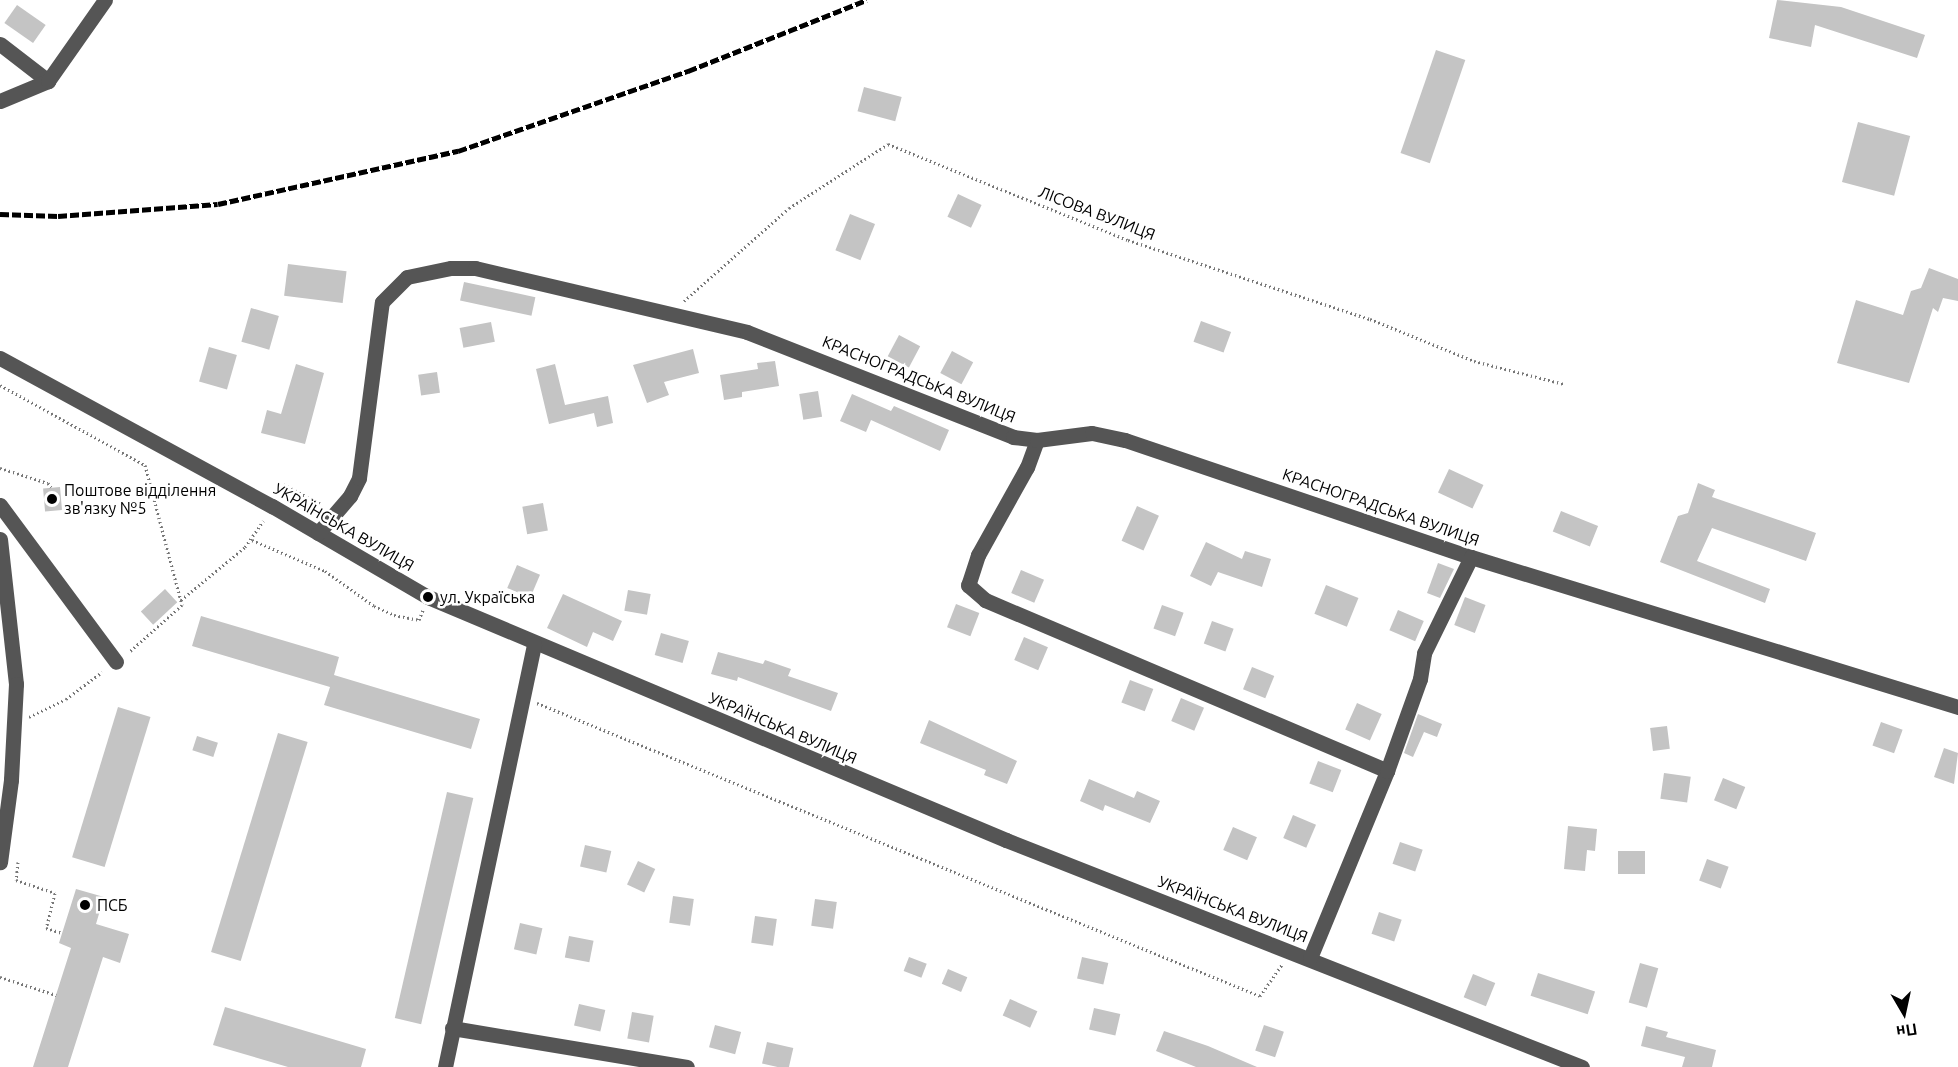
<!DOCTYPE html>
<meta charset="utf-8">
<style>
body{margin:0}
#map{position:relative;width:1958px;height:1067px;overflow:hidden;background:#fff;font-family:Ubuntu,sans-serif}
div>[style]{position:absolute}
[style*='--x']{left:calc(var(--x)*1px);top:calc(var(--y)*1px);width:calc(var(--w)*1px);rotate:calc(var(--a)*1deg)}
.building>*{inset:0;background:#c4c4c4;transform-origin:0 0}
.path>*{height:3px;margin-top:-1.5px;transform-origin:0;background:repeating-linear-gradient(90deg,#777 0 1.5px,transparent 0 4.5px)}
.minor>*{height:15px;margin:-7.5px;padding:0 7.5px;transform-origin:7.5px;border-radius:7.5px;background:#555}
.rail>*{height:4.5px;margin-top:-2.25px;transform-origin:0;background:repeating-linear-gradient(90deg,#000 0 9px,transparent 0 12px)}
.dots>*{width:16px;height:16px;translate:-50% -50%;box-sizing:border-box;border:3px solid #fff;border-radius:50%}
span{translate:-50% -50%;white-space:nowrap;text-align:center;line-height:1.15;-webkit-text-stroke:5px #fff;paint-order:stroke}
.street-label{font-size:16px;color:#000}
.poi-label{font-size:16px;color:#000}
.left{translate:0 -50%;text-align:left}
.north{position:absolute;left:1874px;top:983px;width:60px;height:60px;-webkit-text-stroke:4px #fff;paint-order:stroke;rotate:171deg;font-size:16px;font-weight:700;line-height:24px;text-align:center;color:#000}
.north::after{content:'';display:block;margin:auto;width:21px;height:27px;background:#000;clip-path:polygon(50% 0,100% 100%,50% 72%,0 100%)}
</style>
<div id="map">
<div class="building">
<i style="clip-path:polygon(1777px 0,1841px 7px,1925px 35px,1917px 58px,1815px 25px,1811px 47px,1769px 38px)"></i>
<i style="left:17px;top:5px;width:35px;height:22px;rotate:35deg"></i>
<i style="left:1436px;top:50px;width:31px;height:109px;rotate:19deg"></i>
<i style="left:864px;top:87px;width:39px;height:25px;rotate:15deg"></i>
<i style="left:1858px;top:122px;width:54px;height:62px;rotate:15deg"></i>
<i style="left:958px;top:194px;width:26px;height:25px;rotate:25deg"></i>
<i style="left:850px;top:214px;width:27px;height:39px;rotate:22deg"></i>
<i style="left:288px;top:264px;width:59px;height:32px;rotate:7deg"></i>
<i style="clip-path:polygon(1929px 268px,1958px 279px,1958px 301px,1943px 298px,1938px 312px,1933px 308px,1909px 383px,1837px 363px,1856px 300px,1903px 315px,1911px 291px,1921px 288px)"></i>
<i style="left:464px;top:282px;width:73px;height:19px;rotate:12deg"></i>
<i style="left:251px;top:308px;width:29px;height:35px;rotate:16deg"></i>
<i style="left:1201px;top:321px;width:32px;height:22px;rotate:20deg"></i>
<i style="left:491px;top:322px;width:20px;height:32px;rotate:79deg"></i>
<i style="left:899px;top:335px;width:24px;height:24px;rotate:28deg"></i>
<i style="left:209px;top:347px;width:29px;height:36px;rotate:16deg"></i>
<i style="clip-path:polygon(693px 349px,699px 373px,664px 382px,669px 395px,647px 403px,633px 365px)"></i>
<i style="left:952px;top:351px;width:24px;height:25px;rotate:28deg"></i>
<i style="clip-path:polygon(775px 361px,779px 386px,742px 392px,742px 397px,724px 400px,720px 375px,758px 369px,757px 363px)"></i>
<i style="clip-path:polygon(296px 364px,324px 373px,305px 444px,261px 433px,267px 410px,281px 414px)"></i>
<i style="clip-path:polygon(555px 364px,565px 405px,608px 396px,613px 423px,597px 427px,594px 413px,549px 424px,536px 369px)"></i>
<i style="left:437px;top:372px;width:21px;height:19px;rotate:82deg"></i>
<i style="left:818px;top:391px;width:26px;height:19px;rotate:81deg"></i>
<i style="clip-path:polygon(852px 394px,891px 411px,894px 406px,949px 430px,940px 451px,871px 420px,866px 432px,840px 421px)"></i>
<i style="left:1449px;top:469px;width:38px;height:26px;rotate:25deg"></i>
<i style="clip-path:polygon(1698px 483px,1715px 490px,1712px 497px,1816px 533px,1806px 561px,1712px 528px,1697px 561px,1770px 589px,1765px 603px,1660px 562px,1678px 516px,1688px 513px)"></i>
<i style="left:60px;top:487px;width:23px;height:17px;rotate:85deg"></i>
<i style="left:543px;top:503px;width:28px;height:21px;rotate:80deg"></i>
<i style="left:1137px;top:506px;width:24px;height:38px;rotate:24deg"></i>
<i style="left:1561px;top:511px;width:40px;height:22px;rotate:22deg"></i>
<i style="clip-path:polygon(1206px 542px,1242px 559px,1245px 551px,1271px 559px,1262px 587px,1218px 572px,1211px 586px,1190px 576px)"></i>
<i style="clip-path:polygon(1438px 563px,1454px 569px,1440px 598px,1427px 593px)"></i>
<i style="left:517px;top:565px;width:25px;height:25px;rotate:23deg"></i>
<i style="left:1021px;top:570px;width:25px;height:25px;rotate:23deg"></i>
<i style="left:1326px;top:585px;width:35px;height:31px;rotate:22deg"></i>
<i style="left:165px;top:589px;width:18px;height:33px;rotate:47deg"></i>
<i style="left:628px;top:590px;width:23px;height:21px;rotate:10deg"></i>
<i style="clip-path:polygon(563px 594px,622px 621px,613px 641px,593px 632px,587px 647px,547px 628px)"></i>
<i style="left:1465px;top:597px;width:22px;height:30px;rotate:21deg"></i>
<i style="left:956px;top:604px;width:25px;height:25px;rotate:21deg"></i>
<i style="left:1162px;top:605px;width:23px;height:25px;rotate:20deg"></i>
<i style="left:1398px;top:610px;width:28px;height:22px;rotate:23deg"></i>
<i style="clip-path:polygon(201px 616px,339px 657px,334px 675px,480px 719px,471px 749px,324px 705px,330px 687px,192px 646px)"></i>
<i style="left:1212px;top:621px;width:23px;height:24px;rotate:20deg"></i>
<i style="left:661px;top:633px;width:29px;height:23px;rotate:16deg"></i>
<i style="left:1024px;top:637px;width:26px;height:25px;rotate:23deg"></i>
<i style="clip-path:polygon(718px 652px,763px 664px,765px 660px,791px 669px,788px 676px,838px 693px,831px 711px,738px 677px,737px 681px,711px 674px)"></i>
<i style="left:1252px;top:667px;width:24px;height:24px;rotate:22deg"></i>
<i style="left:1130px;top:680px;width:25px;height:24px;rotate:21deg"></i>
<i style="left:1181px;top:698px;width:25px;height:25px;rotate:23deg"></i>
<i style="left:1357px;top:703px;width:27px;height:29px;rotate:24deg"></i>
<i style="left:118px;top:707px;width:34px;height:157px;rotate:17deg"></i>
<i style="clip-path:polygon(1418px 714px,1442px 724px,1437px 737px,1424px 732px,1413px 757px,1404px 753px)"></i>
<i style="clip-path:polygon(929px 720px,1017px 761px,1007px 784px,984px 775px,986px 770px,920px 743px)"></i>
<i style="left:1881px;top:722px;width:23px;height:25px;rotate:20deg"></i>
<i style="left:1667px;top:726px;width:23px;height:17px;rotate:83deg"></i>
<i style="left:278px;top:733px;width:31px;height:229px;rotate:17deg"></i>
<i style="left:197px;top:736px;width:22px;height:15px;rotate:18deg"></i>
<i style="clip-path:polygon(1944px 748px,1958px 753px,1954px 784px,1934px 777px)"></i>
<i style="left:1318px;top:761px;width:25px;height:24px;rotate:21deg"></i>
<i style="left:1664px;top:773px;width:27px;height:26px;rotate:8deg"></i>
<i style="left:1723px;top:778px;width:24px;height:24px;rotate:22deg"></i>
<i style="clip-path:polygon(1089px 779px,1134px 798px,1137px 791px,1160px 801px,1150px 823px,1105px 805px,1103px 811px,1080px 801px)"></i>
<i style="left:447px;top:792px;width:27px;height:232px;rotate:13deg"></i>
<i style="left:1293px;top:815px;width:25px;height:25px;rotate:23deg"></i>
<i style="clip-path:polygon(1568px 826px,1597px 829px,1595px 851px,1587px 850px,1585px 871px,1564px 869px)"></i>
<i style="left:1233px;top:827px;width:26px;height:25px;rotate:23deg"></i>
<i style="left:1400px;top:842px;width:24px;height:23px;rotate:19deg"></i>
<i style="left:585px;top:845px;width:27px;height:22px;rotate:13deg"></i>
<i style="left:1645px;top:851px;width:23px;height:27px;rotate:90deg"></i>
<i style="left:1707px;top:859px;width:23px;height:23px;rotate:20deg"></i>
<i style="left:638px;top:861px;width:19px;height:26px;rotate:25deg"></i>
<i style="clip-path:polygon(76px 889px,104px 897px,96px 924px,129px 934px,120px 963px,103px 957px,68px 1067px,33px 1067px,71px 948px,59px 943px)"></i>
<i style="left:673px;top:896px;width:21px;height:27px;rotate:8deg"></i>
<i style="left:815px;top:899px;width:22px;height:27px;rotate:8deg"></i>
<i style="left:1379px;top:912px;width:24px;height:23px;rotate:19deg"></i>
<i style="left:755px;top:916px;width:22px;height:27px;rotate:8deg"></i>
<i style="left:520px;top:923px;width:23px;height:27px;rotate:13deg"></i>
<i style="left:569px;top:936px;width:25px;height:22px;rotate:11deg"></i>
<i style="left:909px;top:957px;width:19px;height:15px;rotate:21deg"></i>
<i style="left:1082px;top:957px;width:27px;height:22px;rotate:13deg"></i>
<i style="left:1640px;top:963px;width:19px;height:41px;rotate:16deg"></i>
<i style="left:948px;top:969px;width:21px;height:16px;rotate:23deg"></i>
<i style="left:1538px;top:973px;width:60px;height:24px;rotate:18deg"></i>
<i style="left:1473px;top:974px;width:24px;height:25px;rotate:22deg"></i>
<i style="left:1010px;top:999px;width:30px;height:18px;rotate:24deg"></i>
<i style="left:579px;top:1004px;width:27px;height:22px;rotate:13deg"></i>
<i style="clip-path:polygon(225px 1007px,366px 1049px,361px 1067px,288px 1067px,213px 1045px)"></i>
<i style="left:1094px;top:1008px;width:27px;height:22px;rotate:13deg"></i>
<i style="left:632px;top:1012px;width:22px;height:27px;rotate:10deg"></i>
<i style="left:715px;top:1025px;width:27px;height:23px;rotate:15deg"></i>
<i style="left:1264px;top:1025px;width:21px;height:27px;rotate:19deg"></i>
<i style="clip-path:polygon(1646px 1026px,1668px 1032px,1666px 1037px,1716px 1050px,1712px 1067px,1682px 1067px,1685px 1057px,1641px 1046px)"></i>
<i style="clip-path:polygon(1164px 1031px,1208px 1046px,1257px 1067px,1196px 1067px,1156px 1051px)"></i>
<i style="left:767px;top:1042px;width:27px;height:22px;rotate:13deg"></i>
</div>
<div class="path">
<i style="--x:684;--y:301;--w:140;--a:-41.5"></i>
<i style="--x:789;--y:208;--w:118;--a:-32.9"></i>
<i style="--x:888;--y:144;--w:258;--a:21.8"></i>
<i style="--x:1128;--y:240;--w:255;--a:18.1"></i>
<i style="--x:1370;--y:319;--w:112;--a:22"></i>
<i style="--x:1474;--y:361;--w:93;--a:14.3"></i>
<i style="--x:0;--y:385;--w:166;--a:28.9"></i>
<i style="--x:145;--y:465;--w:145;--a:75.2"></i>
<i style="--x:182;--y:605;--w:71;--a:138.4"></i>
<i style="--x:0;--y:468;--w:50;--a:17.4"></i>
<i style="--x:48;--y:483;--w:5;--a:53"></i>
<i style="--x:279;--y:491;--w:8;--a:-60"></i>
<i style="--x:283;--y:484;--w:43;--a:27.8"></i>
<i style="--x:252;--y:540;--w:79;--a:23"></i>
<i style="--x:325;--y:571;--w:60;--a:35.5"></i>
<i style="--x:374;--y:606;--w:22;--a:24"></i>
<i style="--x:394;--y:615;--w:25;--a:11"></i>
<i style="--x:419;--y:620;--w:11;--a:-68"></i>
<i style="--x:181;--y:600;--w:83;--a:-39.6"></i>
<i style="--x:245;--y:547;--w:32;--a:-55"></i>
<i style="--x:537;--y:703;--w:780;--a:22.06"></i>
<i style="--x:1260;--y:996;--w:38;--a:-55"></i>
<i style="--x:29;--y:717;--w:41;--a:-25.9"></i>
<i style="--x:66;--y:699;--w:45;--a:-36.9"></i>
<i style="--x:18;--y:862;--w:18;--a:96"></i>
<i style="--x:16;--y:880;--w:41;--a:18.4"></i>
<i style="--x:55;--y:893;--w:36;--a:104"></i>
<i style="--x:46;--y:928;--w:17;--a:17"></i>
<i style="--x:0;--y:977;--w:59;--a:17.8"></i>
</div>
<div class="minor">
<i style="--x:0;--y:44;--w:61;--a:37.6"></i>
<i style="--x:0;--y:101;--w:52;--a:-22.6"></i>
<i style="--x:48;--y:81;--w:99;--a:-54.9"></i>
<i style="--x:0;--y:358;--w:310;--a:28.6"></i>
<i style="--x:272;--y:506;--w:181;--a:30.3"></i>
<i style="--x:428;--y:597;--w:627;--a:22.8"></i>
<i style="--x:1006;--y:840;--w:619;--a:21.51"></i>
<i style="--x:1037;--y:440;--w:29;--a:110"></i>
<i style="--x:1027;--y:467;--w:101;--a:119.1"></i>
<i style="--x:978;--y:555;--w:32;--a:108"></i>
<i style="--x:968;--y:585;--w:23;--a:41"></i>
<i style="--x:985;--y:600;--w:437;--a:23"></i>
<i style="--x:0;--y:505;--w:195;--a:53.5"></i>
<i style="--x:318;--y:533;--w:49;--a:-49.1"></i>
<i style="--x:350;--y:496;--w:20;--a:-63"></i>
<i style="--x:359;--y:478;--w:177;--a:-82.6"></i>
<i style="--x:382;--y:302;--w:35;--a:-45"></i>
<i style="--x:407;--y:277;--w:45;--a:-11.6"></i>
<i style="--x:451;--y:268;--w:24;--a:0"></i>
<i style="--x:475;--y:268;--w:279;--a:13.2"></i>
<i style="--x:747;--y:332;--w:286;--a:21.5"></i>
<i style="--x:1013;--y:437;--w:24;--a:7"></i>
<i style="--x:1037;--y:440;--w:55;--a:-7.3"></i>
<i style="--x:1092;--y:433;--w:34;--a:12"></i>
<i style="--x:1125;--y:440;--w:365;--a:18.7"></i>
<i style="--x:1471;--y:557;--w:510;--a:17.12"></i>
<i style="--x:0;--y:539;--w:146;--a:83.7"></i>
<i style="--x:16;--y:684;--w:96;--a:93"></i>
<i style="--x:11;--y:780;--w:83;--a:97.6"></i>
<i style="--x:1310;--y:958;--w:202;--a:-67.6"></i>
<i style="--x:1387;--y:771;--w:98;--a:-70.3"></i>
<i style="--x:1420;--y:679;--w:26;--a:-81"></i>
<i style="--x:1424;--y:653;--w:107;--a:-63.9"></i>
<i style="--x:452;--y:1028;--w:238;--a:9.4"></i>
<i style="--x:445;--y:1067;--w:432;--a:-78.1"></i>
</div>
<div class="rail">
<i style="--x:0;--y:214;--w:58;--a:2"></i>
<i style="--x:58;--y:216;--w:160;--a:-4.3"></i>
<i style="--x:218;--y:204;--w:246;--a:-12.5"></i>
<i style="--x:458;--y:151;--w:244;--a:-19.2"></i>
<i style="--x:688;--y:71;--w:192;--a:-21.7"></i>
</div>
<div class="dots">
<i style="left:52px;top:499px;background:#000"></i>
<i style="left:428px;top:597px;background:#000"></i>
<i style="left:85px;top:905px;background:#000"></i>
</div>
<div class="street-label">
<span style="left:1097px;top:213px;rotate:21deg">ЛІСОВА ВУЛИЦЯ</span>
<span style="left:919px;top:379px;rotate:22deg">КРАСНОГРАДСЬКА ВУЛИЦЯ</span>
<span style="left:1381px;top:507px;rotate:19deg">КРАСНОГРАДСЬКА ВУЛИЦЯ</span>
<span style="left:344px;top:527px;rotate:30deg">УКРАЇНСЬКА ВУЛИЦЯ</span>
<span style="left:783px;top:728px;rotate:23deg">УКРАЇНСЬКА ВУЛИЦЯ</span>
<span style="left:1233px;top:909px;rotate:21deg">УКРАЇНСЬКА ВУЛИЦЯ</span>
</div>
<div class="poi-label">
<span class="left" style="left:64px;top:499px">Поштове відділення<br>зв'язку №5</span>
<span class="left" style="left:440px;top:597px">ул. Україська</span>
<span class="left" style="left:97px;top:905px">ПСБ</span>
</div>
<div class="north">Пн</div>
</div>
